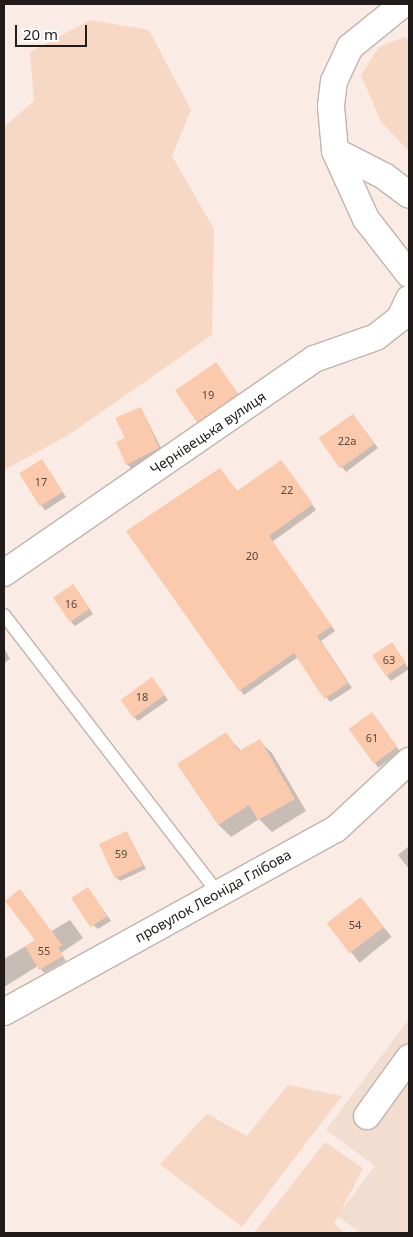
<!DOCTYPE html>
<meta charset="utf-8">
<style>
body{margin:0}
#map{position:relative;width:413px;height:1237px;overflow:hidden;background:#faece4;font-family:"Noto Sans",sans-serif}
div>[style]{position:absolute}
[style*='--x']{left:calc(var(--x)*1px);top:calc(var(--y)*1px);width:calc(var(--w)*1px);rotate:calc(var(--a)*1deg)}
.built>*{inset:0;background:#f2ddd1}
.green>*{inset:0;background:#f6d8c5}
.shadow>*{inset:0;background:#0003;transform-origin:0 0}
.building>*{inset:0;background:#fbcaac;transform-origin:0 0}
.roads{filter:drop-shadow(1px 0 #c1b4ac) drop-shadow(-1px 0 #c1b4ac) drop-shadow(0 1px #c1b4ac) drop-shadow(0 -1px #c1b4ac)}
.lane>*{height:12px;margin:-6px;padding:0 6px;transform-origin:6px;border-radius:6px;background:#fff}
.street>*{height:26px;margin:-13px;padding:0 13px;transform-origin:13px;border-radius:13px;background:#fff}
span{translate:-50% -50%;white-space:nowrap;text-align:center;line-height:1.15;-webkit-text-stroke:4.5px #fff;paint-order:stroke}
.number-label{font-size:11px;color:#58483e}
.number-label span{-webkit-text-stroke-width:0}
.street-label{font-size:14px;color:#211c19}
.frame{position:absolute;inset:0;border:5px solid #211c19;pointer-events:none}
.scale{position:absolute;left:15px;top:25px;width:72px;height:22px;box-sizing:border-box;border:2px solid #211c19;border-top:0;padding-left:6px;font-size:15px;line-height:18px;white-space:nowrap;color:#211c19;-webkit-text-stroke:4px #fff;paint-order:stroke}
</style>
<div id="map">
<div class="built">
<i style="clip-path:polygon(409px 1019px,409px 1233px,361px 1233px,337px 1216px,375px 1166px,326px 1130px)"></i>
</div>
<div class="green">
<i style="clip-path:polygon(90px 20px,149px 30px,191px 110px,172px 156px,214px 229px,212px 335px,67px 436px,4px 470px,4px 127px,34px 101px,30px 52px)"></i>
<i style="clip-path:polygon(404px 37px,409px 40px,409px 151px,381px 122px,361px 75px,379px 47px)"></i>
<i style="clip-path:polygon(288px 1085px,342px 1096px,242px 1227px,160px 1164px,207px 1114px,247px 1136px)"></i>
<i style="clip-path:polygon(325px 1142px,363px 1168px,334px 1224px,345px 1233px,254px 1233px)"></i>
</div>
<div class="shadow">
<i style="left:216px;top:364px;width:42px;height:48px;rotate:54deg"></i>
<i style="clip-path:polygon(141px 408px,163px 452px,132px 469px,127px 464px,126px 439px)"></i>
<i style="clip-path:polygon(357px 420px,378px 448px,346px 472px,320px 439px)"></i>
<i style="left:42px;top:460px;width:44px;height:25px;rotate:57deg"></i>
<i style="clip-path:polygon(286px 467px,316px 510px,272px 542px,335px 631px,321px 641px,352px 688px,330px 702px,298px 657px,244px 695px,240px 690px,220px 469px,238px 492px)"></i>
<i style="clip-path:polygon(77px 590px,93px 614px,75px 626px,71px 622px)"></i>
<i style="clip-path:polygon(392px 644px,409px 669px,391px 681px,387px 676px)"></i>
<i style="clip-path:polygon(4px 648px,10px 659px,4px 663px)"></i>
<i style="clip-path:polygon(152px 678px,168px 700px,138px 721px,134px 717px)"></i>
<i style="left:372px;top:713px;width:48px;height:27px;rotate:54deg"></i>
<i style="clip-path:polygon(225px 733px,241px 751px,259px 741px,272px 753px,306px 811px,272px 832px,259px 819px,231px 837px,219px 825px)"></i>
<i style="clip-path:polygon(127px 833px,146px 869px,120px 881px,116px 877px)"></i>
<i style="clip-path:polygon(409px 846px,409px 869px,398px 855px)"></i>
<i style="clip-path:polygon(88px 888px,111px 921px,98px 929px,93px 925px)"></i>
<i style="left:360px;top:898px;width:50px;height:41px;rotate:51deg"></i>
<i style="clip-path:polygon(70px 920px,83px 938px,61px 953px,66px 961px,44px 973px,38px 966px,4px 987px,4px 959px)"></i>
</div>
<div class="building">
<i style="left:216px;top:362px;width:39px;height:50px;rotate:55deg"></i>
<i style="clip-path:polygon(141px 407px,159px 448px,126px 465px,116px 442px,125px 438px,115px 418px)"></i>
<i style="left:353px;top:414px;width:37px;height:42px;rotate:55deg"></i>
<i style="left:42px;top:459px;width:39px;height:27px;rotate:58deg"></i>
<i style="clip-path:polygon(281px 460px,313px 504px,269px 536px,332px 626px,317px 636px,348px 683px,324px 699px,294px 653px,239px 691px,126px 531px,220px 468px,237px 491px)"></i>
<i style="left:73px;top:584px;width:30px;height:24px;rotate:56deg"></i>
<i style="left:392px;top:642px;width:25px;height:24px;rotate:56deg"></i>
<i style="left:152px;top:677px;width:22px;height:39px;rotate:54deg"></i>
<i style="left:372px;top:712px;width:43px;height:29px;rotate:54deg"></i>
<i style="clip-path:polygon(226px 732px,239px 751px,260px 739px,295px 799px,258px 820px,249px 805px,218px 825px,177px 764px)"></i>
<i style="left:127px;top:831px;width:38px;height:31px;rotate:65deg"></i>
<i style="left:88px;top:887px;width:35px;height:20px;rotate:57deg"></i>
<i style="clip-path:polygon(20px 889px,62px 945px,58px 948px,63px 956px,39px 970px,25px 946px,35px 940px,5px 901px)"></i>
<i style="left:361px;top:897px;width:38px;height:43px;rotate:53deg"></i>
</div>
<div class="roads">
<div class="lane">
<i style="--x:4;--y:615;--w:351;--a:52.4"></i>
</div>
<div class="street">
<i style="--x:403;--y:4;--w:68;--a:140.9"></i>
<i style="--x:350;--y:47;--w:38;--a:115"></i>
<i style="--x:334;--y:81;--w:25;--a:97"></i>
<i style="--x:331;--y:106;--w:45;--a:84.9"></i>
<i style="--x:335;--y:151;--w:75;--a:65.5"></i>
<i style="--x:366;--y:219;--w:70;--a:52"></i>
<i style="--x:335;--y:151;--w:55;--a:27"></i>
<i style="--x:384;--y:176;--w:31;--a:37"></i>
<i style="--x:4;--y:573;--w:377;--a:-34.6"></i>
<i style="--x:314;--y:359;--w:66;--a:-19.5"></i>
<i style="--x:376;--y:337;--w:31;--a:-38"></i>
<i style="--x:400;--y:318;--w:21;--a:-65"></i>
<i style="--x:4;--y:1012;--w:379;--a:-28.9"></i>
<i style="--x:336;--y:829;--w:100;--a:-43"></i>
<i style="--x:367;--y:1116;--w:72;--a:-54.1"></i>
</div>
</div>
<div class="number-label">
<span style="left:208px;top:395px">19</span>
<span style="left:347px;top:441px">22а</span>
<span style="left:41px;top:482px">17</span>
<span style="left:287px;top:490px">22</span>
<span style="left:252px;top:556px">20</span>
<span style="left:71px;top:604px">16</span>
<span style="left:389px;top:660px">63</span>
<span style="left:142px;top:697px">18</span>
<span style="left:372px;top:738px">61</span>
<span style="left:121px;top:854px">59</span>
<span style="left:355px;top:925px">54</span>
<span style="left:44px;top:951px">55</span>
</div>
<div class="street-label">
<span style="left:208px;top:433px;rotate:-34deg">Чернівецька вулиця</span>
<span style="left:213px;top:896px;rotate:-29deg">провулок Леоніда Глібова</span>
</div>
<div class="frame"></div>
<div class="scale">20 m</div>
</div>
